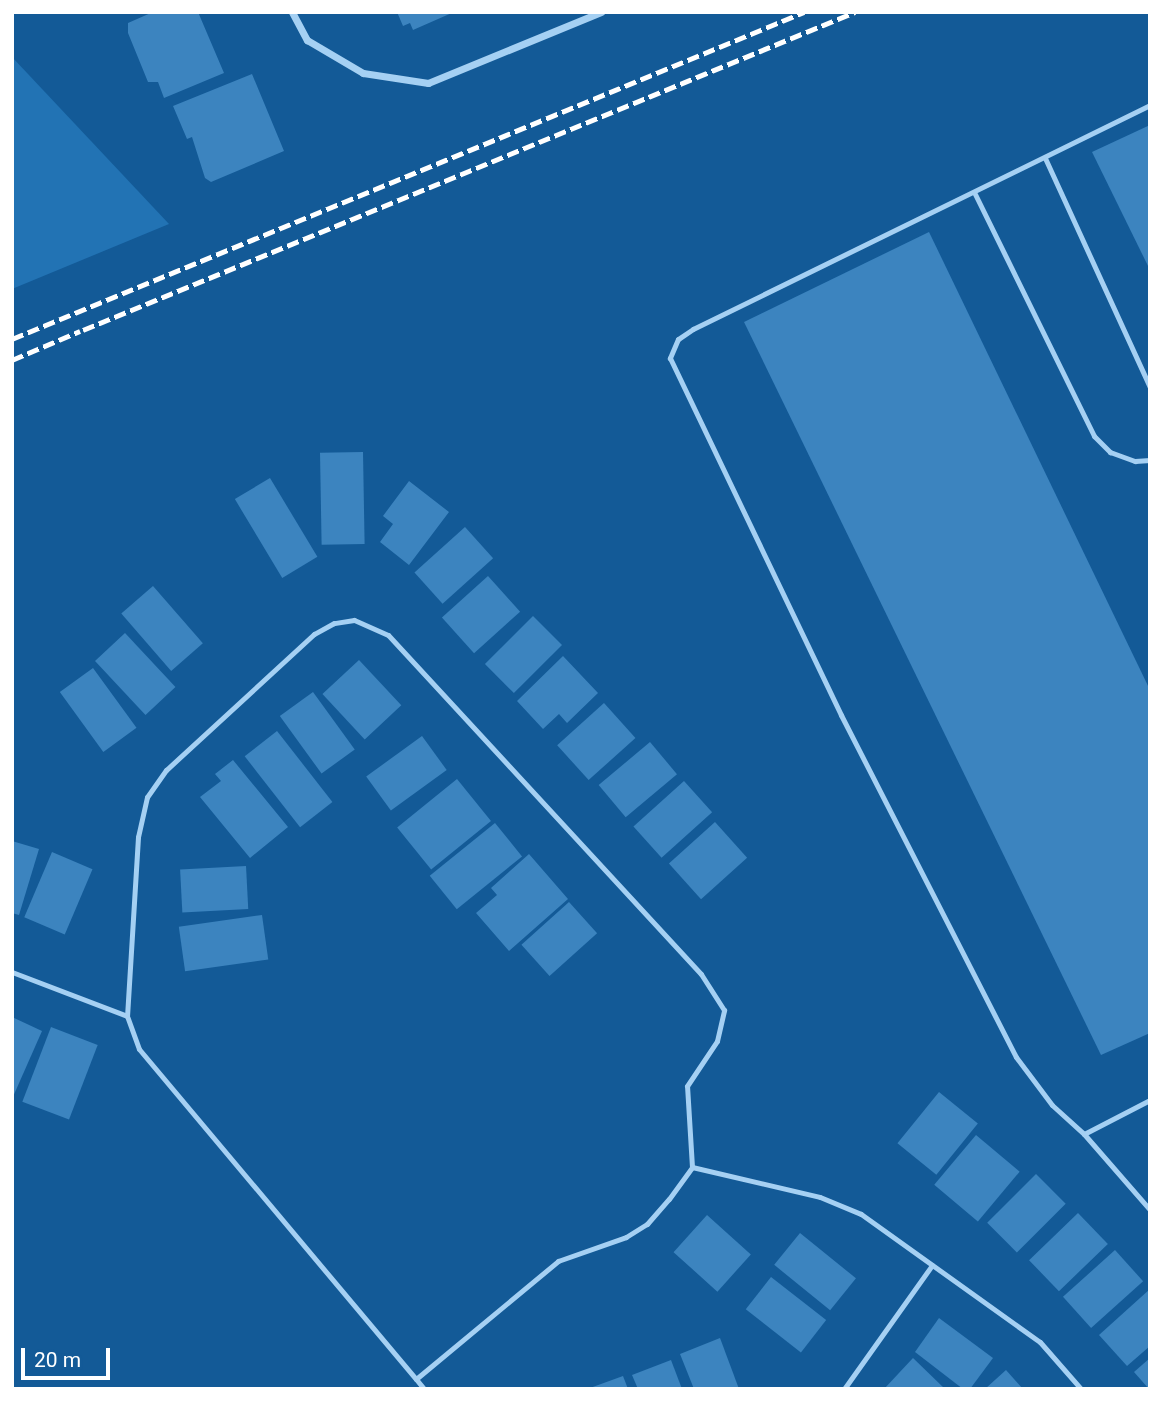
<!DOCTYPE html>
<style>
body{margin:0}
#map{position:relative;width:1162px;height:1401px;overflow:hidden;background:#135a97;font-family:Roboto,sans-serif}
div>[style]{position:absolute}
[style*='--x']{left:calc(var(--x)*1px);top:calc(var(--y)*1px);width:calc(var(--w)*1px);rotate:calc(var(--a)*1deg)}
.green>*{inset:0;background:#2273b4}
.building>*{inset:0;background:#3c84bf;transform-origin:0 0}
.service>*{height:5px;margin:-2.5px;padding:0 2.5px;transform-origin:2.5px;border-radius:2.5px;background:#a5d0f3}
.minor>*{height:7px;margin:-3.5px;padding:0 3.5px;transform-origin:3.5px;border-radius:3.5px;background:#a5d0f3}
.rail>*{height:5px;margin-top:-2.5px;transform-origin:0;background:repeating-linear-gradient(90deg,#fff 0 12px,transparent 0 17px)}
span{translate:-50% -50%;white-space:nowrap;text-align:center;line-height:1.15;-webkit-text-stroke:6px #135a97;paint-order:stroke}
.frame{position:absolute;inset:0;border:14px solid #fff;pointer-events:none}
.scale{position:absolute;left:21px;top:1348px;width:89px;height:32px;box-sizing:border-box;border:4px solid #fff;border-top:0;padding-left:9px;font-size:21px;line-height:24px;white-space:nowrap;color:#fff;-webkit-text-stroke:5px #135a97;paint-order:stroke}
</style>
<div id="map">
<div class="green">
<i style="clip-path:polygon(12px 57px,169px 224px,12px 289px)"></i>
</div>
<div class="building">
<i style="clip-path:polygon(153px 12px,198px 12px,224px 73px,164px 98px,158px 82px,148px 82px,128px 33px,128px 23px)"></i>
<i style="clip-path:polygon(397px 12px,454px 12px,413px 30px,410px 23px,403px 26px)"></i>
<i style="clip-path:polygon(252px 74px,284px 151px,211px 182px,205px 178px,192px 137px,187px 139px,173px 106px)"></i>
<i style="clip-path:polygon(1150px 125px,1150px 270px,1092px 152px)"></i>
<i style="clip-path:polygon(929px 232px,1150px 690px,1150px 1033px,1101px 1055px,744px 322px)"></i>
<i style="left:363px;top:452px;width:92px;height:43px;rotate:89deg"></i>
<i style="left:270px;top:478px;width:92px;height:41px;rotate:59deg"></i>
<i style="clip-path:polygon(409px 481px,449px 512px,409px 565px,380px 542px,393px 524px,383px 516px)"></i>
<i style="left:465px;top:527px;width:42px;height:68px;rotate:48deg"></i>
<i style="left:488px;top:576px;width:48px;height:62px;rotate:48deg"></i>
<i style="left:153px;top:586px;width:76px;height:42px;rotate:49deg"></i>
<i style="left:533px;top:616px;width:41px;height:68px;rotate:45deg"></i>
<i style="left:125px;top:633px;width:74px;height:41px;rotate:47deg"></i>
<i style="clip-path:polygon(563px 656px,598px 693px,567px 723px,559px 714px,543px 729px,517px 701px)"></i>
<i style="left:359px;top:660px;width:62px;height:50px;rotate:47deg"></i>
<i style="left:93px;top:668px;width:74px;height:41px;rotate:54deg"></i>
<i style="left:313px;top:692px;width:71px;height:41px;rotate:54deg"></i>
<i style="left:604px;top:703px;width:47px;height:63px;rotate:48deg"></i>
<i style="left:277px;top:731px;width:90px;height:41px;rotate:52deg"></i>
<i style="left:422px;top:736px;width:42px;height:69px;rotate:54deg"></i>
<i style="left:650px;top:742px;width:42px;height:67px;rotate:50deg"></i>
<i style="clip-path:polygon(233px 760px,288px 827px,250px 858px,200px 797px,221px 781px,215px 774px)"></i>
<i style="left:457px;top:779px;width:54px;height:77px;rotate:51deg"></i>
<i style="left:684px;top:781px;width:42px;height:68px;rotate:48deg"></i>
<i style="left:715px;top:822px;width:48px;height:62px;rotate:48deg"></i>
<i style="left:495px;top:823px;width:43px;height:84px;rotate:51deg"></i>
<i style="clip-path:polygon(12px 841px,39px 849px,19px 915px,12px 913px)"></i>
<i style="left:52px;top:852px;width:44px;height:71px;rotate:23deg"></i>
<i style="clip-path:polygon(529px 854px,568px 899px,509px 951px,476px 913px,497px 895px,491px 888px)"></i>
<i style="left:246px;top:866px;width:43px;height:66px;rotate:87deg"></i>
<i style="left:569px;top:902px;width:42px;height:64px;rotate:48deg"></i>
<i style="left:262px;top:915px;width:45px;height:84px;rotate:82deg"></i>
<i style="clip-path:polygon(12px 1017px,42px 1031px,12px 1099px)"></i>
<i style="left:51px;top:1027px;width:50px;height:80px;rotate:21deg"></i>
<i style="left:939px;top:1092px;width:50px;height:66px;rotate:39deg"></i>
<i style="left:976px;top:1135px;width:57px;height:65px;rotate:40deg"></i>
<i style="left:1036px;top:1174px;width:42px;height:69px;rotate:45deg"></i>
<i style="left:1078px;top:1213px;width:43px;height:68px;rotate:46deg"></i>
<i style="left:707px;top:1215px;width:59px;height:50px;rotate:42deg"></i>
<i style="left:800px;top:1233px;width:72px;height:41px;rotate:39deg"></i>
<i style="left:1115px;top:1250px;width:42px;height:70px;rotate:48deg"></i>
<i style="left:771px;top:1277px;width:70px;height:41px;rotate:38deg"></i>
<i style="clip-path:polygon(1150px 1289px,1150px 1346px,1127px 1366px,1099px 1335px)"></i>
<i style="clip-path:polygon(939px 1318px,993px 1358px,970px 1389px,963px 1389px,915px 1352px)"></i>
<i style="clip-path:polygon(720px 1338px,739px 1389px,694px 1389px,680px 1354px)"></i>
<i style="clip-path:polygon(913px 1358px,945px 1389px,884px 1389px)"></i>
<i style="clip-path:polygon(1150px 1358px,1150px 1389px,1149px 1389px,1134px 1372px)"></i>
<i style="clip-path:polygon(671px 1360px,682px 1389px,638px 1389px,632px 1375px)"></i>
<i style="clip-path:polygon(1006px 1370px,1023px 1389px,985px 1389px)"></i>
<i style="clip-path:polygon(623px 1376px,628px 1389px,590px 1389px,590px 1388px)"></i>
</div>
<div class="service">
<i style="--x:1150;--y:105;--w:509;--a:153.89"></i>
<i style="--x:693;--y:329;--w:18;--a:146"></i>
<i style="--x:678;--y:339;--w:21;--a:113"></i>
<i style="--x:670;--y:358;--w:396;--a:64.4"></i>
<i style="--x:841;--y:715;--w:384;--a:62.9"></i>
<i style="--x:1016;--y:1057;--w:60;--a:53.1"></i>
<i style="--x:1052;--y:1105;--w:43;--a:42.2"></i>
<i style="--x:1084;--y:1134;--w:101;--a:49"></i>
<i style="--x:1045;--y:158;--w:252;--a:65.4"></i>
<i style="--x:975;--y:194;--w:270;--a:63.8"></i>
<i style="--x:1094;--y:436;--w:23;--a:45"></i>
<i style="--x:1110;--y:452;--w:27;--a:20"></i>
<i style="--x:1135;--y:461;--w:15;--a:-4"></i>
<i style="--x:12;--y:972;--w:123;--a:20.9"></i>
<i style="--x:1084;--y:1134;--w:74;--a:-27.3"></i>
<i style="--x:692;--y:1167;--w:131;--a:13.2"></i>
<i style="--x:820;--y:1197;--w:44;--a:22.5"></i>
<i style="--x:861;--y:1214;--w:220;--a:35.6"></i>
<i style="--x:1040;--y:1342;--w:62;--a:48.9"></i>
<i style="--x:416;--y:1379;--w:185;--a:-39.7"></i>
<i style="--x:558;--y:1261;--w:72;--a:-19.4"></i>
<i style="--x:626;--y:1237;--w:25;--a:-32"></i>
<i style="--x:647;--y:1224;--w:33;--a:-49"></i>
<i style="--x:669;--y:1199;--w:39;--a:-54"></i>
<i style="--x:692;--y:1167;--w:81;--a:-93.5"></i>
<i style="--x:687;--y:1086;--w:54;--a:-56.3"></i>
<i style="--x:717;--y:1041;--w:32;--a:-77"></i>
<i style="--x:724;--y:1010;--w:43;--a:-122.6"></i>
<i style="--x:701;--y:974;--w:461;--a:-132.7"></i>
<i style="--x:388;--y:635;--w:37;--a:-156"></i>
<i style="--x:354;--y:620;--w:20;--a:171"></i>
<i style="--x:334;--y:623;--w:23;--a:151"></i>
<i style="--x:314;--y:634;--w:201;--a:137.4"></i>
<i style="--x:166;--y:770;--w:33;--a:125"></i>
<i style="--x:147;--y:797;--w:41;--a:102.7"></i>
<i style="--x:138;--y:837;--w:179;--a:93.5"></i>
<i style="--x:127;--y:1016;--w:35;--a:70"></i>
<i style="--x:139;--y:1049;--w:431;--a:50"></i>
<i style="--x:416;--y:1379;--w:13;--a:51"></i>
<i style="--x:844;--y:1389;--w:152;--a:-54.6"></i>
</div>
<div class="minor">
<i style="--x:292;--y:12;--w:32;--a:62"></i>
<i style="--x:307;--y:40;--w:65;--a:30.5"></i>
<i style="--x:363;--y:73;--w:66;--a:8.7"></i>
<i style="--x:428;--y:83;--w:187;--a:-22.3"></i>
</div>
<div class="rail">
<i style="--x:83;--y:330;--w:835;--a:-22.39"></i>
<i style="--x:12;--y:339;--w:857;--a:-22.43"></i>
<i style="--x:12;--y:360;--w:74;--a:-23.1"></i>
</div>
<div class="frame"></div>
<div class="scale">20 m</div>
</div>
